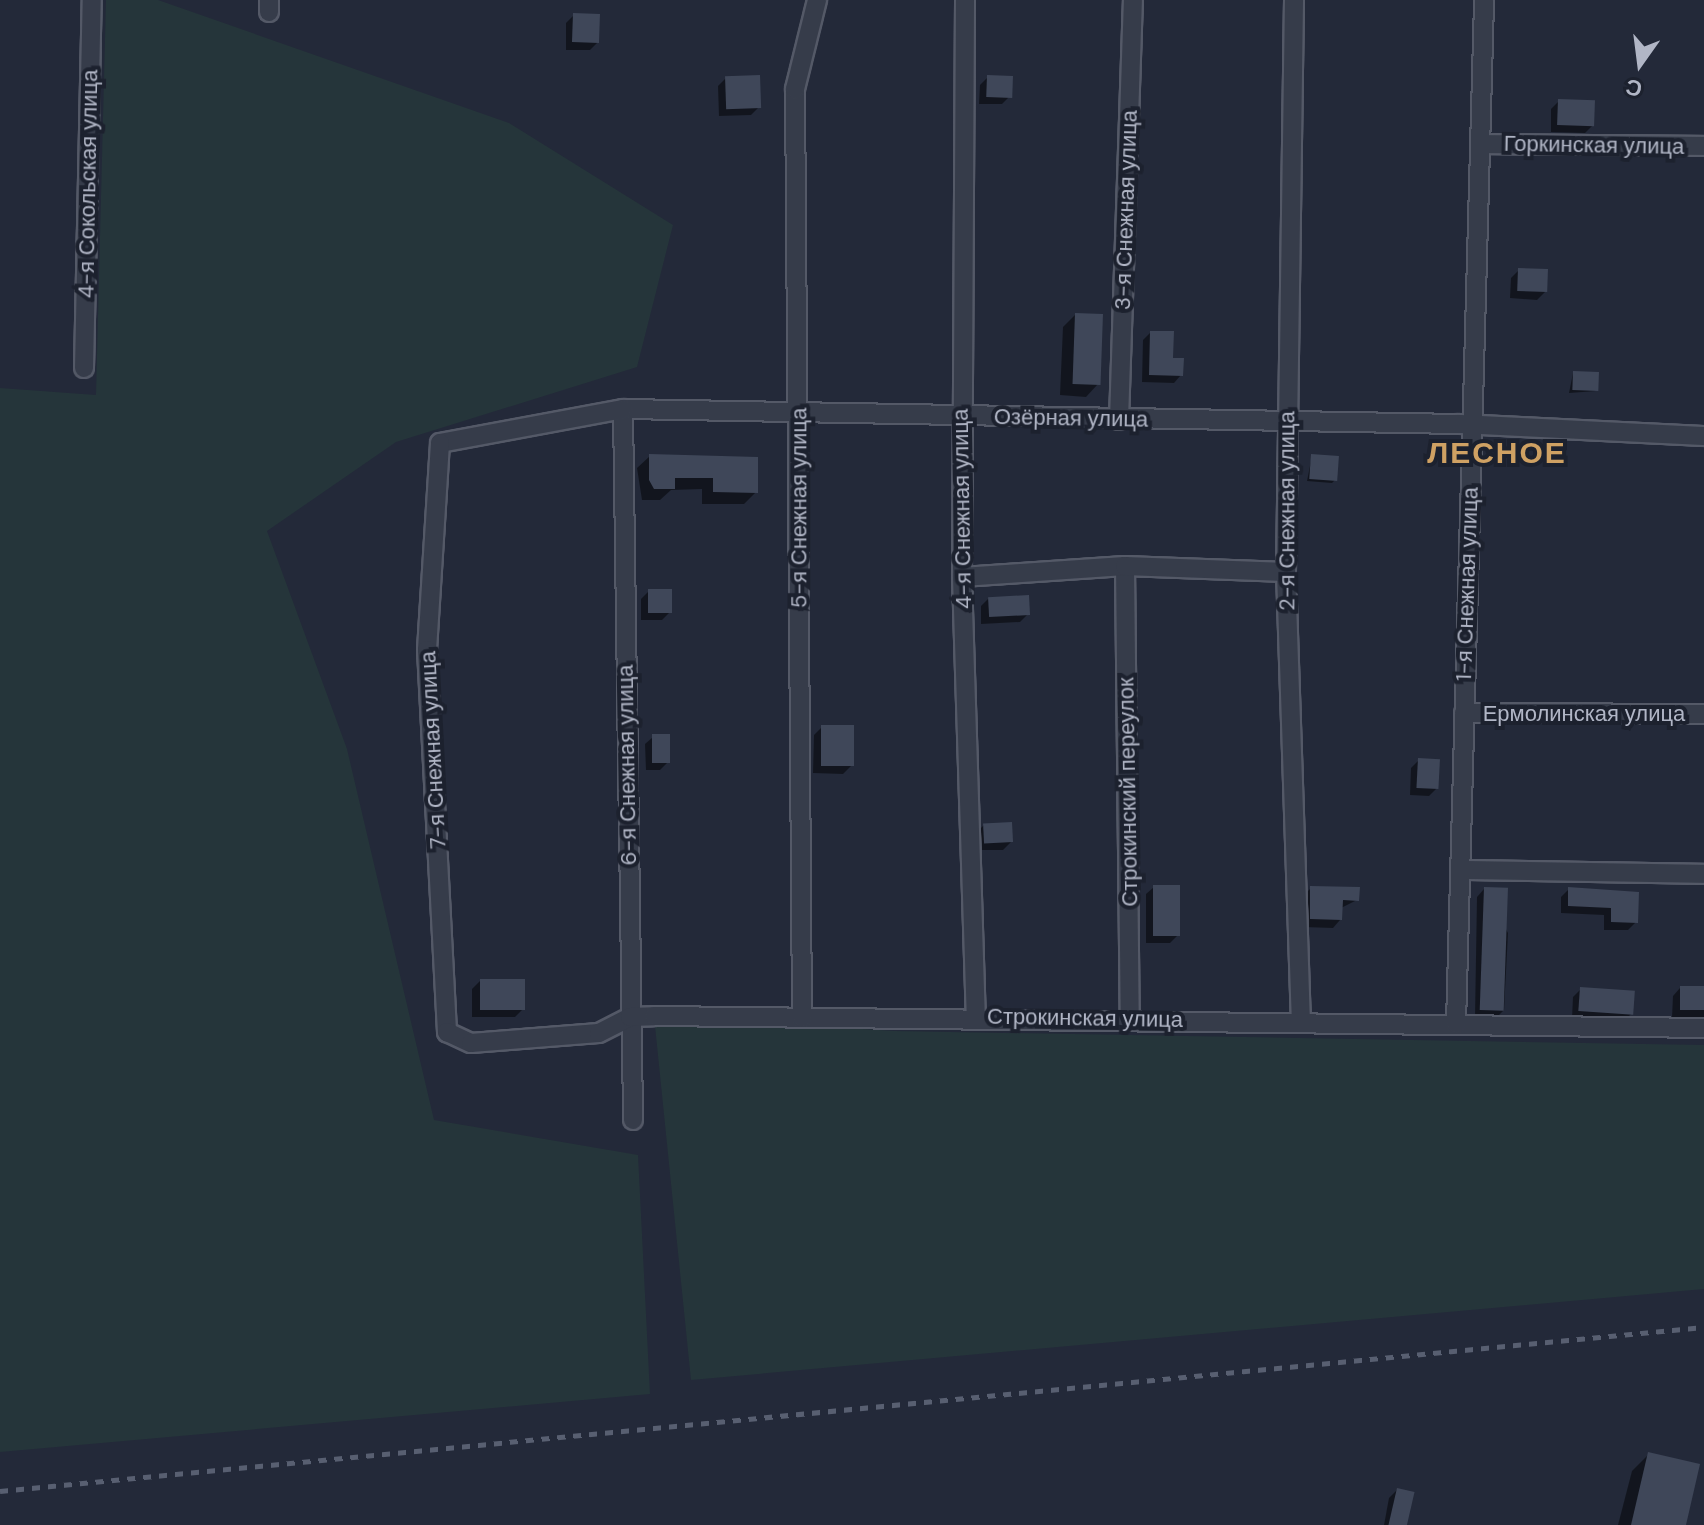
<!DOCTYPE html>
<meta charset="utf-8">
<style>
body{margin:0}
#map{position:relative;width:1704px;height:1525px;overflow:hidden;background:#232939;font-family:"DM Sans",sans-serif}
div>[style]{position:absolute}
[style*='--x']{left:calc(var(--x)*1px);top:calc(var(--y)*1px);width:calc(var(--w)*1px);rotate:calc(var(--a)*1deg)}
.green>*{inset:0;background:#25353a}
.shadow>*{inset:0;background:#0007}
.building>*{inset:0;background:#3f4759;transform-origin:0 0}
.roads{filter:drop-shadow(2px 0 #545967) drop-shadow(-2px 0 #545967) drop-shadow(0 2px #545967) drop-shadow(0 -2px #545967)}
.street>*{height:18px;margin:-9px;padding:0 9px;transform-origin:9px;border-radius:9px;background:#363c4a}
.rail>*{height:5px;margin-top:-2.5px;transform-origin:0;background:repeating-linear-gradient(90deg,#585f71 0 8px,transparent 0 16px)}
span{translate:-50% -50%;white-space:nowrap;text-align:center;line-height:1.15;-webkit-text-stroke:8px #1c212e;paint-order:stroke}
.street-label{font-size:22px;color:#b1b6c6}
.district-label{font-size:30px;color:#cfa163;font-weight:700;letter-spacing:2px}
.north{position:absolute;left:1600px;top:24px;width:80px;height:80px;-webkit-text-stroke:6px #1c212e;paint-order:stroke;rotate:194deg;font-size:22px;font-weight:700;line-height:32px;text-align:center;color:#b1b6c6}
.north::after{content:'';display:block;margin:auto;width:28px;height:36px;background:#b1b6c6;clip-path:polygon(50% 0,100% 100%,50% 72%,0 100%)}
</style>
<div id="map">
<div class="green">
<i style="clip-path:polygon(106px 0,158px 0,509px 123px,673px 225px,637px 367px,396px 442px,267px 531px,347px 749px,434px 1120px,638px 1155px,650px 1394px,0 1452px,0 388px,96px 395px)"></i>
<i style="clip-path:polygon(654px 1016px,895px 1031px,1704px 1045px,1704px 1289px,691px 1380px)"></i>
</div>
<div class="shadow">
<i style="clip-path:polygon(574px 15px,598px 42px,590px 50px,566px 50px,566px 23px)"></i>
<i style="clip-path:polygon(988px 77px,1010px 96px,1002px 104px,979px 104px,980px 85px)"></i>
<i style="clip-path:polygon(726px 78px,759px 107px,751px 115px,719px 116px,718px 86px)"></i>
<i style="clip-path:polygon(1559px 101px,1593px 125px,1585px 133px,1551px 132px,1551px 109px)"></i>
<i style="clip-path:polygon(1519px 270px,1545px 292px,1537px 300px,1510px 298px,1511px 278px)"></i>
<i style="clip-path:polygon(1075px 315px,1098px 384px,1086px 397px,1060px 395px,1063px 327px)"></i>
<i style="clip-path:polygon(1150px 333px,1181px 375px,1174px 383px,1142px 382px,1143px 340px)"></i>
<i style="clip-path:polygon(1573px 373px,1596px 391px,1569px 393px)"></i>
<i style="clip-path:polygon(650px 456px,756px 492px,744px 504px,702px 504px,702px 489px,671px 490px,660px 500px,642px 500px,637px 468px)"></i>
<i style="clip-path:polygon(1312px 456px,1335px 480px,1332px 483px,1307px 481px)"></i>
<i style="clip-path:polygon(649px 591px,670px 612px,662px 620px,641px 620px,641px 599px)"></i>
<i style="clip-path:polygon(989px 598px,1028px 614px,1020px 622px,981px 624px,981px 606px)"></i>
<i style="clip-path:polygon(822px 727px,851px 766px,843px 774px,813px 773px,814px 735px)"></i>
<i style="clip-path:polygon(653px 737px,668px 762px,660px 770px,646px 770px,645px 744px)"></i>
<i style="clip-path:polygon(1419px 760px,1437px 788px,1429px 796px,1410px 795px,1411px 768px)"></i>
<i style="clip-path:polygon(984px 825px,1011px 842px,1003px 850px,977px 850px,976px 833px)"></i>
<i style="clip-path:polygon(1154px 887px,1178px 935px,1170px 943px,1146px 943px,1146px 894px)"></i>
<i style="clip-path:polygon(1311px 888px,1357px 900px,1341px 908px,1340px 920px,1333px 928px,1303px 927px,1303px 896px)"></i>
<i style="clip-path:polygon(1484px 889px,1508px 933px,1504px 1010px,1496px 1018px,1475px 1017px,1477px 897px)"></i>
<i style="clip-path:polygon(1569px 889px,1637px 894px,1636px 922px,1628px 930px,1604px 930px,1604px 915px,1561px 913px,1561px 897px)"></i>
<i style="clip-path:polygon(480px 981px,523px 1009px,515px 1017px,472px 1017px,472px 989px)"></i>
<i style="clip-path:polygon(1680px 988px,1704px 989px,1704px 1018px,1672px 1017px,1673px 996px)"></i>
<i style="clip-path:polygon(1581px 989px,1632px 1013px,1624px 1021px,1572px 1018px,1573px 997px)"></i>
<i style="clip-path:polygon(1649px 1454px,1684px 1525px,1618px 1525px,1632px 1471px)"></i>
<i style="clip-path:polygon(1397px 1490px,1406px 1525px,1384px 1525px,1389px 1498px)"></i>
</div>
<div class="building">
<i style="left:573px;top:13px;width:27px;height:29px;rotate:2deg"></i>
<i style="left:760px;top:75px;width:33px;height:35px;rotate:88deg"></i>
<i style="left:987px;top:75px;width:26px;height:22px;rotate:2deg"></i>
<i style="left:1558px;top:99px;width:37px;height:26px;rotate:2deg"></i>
<i style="left:1518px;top:268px;width:30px;height:23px;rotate:2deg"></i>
<i style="left:1075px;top:313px;width:28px;height:71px;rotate:2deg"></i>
<i style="clip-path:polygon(1150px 331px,1174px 331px,1173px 358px,1184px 358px,1183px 376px,1149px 375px)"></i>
<i style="left:1573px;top:371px;width:26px;height:19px;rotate:2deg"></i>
<i style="clip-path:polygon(649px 454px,758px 457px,758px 493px,713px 492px,713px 478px,675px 478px,675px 489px,654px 489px,649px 480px)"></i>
<i style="left:1311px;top:454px;width:28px;height:25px;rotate:4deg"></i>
<i style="left:648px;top:589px;width:24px;height:24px"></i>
<i style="left:1029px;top:595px;width:20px;height:41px;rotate:87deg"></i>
<i style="left:821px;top:725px;width:33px;height:41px"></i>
<i style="left:670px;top:734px;width:29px;height:18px;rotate:90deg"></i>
<i style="left:1418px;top:758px;width:22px;height:30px;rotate:3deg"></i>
<i style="left:1012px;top:822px;width:20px;height:29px;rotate:87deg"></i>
<i style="left:1153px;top:885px;width:27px;height:51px"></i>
<i style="clip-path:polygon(1310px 886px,1360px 887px,1359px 901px,1343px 900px,1342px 920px,1310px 919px)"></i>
<i style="left:1484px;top:887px;width:24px;height:123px;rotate:2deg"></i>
<i style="clip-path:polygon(1568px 887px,1639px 892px,1638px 923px,1611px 922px,1611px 908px,1568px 906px)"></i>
<i style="left:480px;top:979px;width:45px;height:31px"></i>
<i style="left:1680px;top:986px;width:24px;height:24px"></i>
<i style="left:1580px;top:987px;width:55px;height:24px;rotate:4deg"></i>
<i style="clip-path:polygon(1648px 1452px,1700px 1464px,1686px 1525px,1631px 1525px)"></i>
<i style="left:1397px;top:1488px;width:18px;height:38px;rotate:13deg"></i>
</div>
<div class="roads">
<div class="street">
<i style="--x:269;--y:0;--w:12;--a:90"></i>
<i style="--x:965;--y:0;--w:577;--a:90.3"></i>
<i style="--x:962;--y:577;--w:440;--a:88.2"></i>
<i style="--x:1294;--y:0;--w:572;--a:90.8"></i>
<i style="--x:1286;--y:572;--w:450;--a:88.1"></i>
<i style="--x:1483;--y:144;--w:221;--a:0.5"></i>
<i style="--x:84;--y:368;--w:368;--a:-88.8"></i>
<i style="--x:623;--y:409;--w:711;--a:89.19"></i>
<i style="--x:1119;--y:420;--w:420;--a:-88.1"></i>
<i style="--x:1704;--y:436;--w:245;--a:-177.2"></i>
<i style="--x:1459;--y:424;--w:836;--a:-178.97"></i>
<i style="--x:623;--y:409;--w:186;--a:169.5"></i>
<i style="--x:440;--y:443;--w:207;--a:93.6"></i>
<i style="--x:427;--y:650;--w:383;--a:87"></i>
<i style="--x:447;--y:1032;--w:26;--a:25"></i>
<i style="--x:471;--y:1043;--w:128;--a:-4.5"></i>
<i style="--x:599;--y:1033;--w:35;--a:-27"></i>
<i style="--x:630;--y:1017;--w:24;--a:-2"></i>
<i style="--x:654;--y:1016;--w:1050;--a:0.65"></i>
<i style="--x:1125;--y:566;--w:451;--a:89.4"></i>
<i style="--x:962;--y:577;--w:163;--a:-3.9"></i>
<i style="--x:1125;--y:566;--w:161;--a:2.1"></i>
<i style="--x:1464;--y:713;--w:240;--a:0.2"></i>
<i style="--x:1461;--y:870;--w:243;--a:0.9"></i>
<i style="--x:802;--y:1018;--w:929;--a:-90.43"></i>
<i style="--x:795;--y:89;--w:92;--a:-76.1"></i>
<i style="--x:1456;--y:1024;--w:1024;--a:-88.43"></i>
</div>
</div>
<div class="rail">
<i style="--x:0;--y:1491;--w:1712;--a:-5.5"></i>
</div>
<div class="street-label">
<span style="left:1594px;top:145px;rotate:1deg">Горкинская улица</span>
<span style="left:88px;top:184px;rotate:-89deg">4-я Сокольская улица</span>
<span style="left:1126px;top:210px;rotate:-88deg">3-я Снежная улица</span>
<span style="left:1071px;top:418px;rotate:1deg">Озёрная улица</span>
<span style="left:799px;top:508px;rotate:-90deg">5-я Снежная улица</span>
<span style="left:962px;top:509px;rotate:-91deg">4-я Снежная улица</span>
<span style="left:1287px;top:511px;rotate:-90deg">2-я Снежная улица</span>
<span style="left:1467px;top:584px;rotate:-88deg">1-я Снежная улица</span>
<span style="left:1584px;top:714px">Ермолинская улица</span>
<span style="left:433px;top:750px;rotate:-93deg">7-я Снежная улица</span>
<span style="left:627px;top:765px;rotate:-91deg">6-я Снежная улица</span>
<span style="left:1128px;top:792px;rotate:-91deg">Строкинский переулок</span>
<span style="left:1085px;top:1018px;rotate:1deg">Строкинская улица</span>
</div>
<div class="district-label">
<span style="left:1497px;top:453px">ЛЕСНОЕ</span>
</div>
<div class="north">С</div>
</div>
